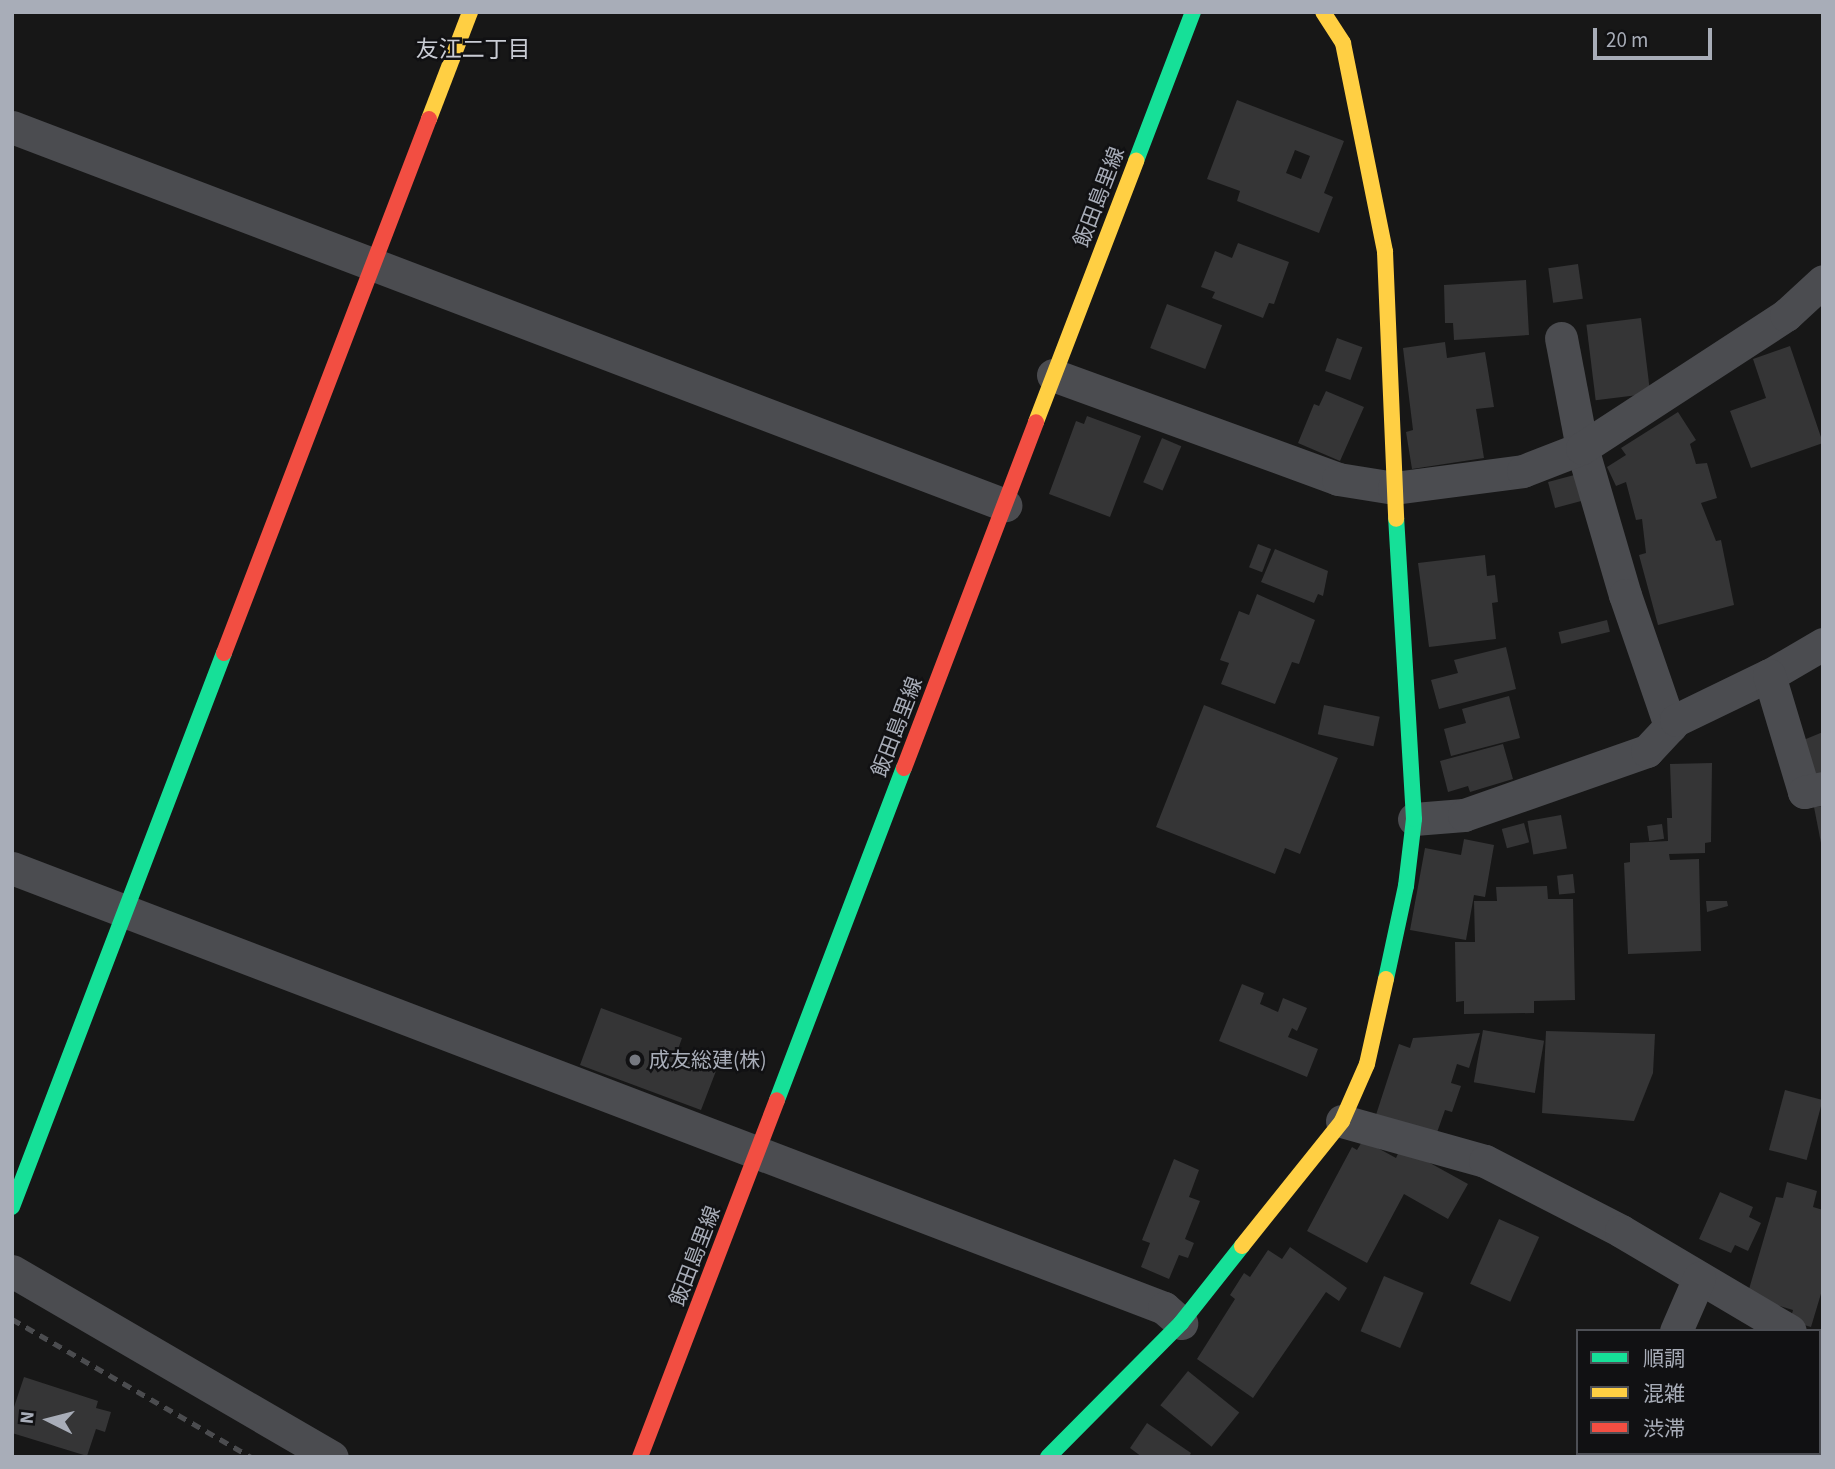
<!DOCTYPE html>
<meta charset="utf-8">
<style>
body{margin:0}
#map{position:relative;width:1835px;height:1469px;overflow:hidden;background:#171717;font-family:"Source Sans 3","Noto Sans JP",sans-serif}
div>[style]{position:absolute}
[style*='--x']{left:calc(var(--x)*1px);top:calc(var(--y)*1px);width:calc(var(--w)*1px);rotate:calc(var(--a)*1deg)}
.building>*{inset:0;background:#353536;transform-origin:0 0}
.street>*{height:33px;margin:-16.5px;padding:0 16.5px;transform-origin:16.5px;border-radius:16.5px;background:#4b4c50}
.fast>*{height:16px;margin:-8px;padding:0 8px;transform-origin:8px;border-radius:8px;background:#16e098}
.slow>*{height:16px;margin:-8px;padding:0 8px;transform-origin:8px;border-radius:8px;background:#ffcf43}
.jam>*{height:16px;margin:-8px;padding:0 8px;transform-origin:8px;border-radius:8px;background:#f24e42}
.rail>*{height:5px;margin-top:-2.5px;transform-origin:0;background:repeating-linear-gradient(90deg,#4b4c4f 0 9px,transparent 0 16px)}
.dots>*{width:19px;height:19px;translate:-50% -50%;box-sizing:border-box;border:4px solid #111113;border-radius:50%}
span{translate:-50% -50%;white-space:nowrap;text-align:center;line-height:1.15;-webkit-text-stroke:5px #111113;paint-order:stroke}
.street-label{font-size:21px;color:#a8adb8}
.poi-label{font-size:21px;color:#a8adb8}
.left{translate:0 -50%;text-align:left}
.neighbourhood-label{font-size:23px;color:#c9ccd4}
.frame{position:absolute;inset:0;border:14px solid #a8adb8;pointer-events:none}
.legend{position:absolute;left:1576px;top:1329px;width:245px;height:126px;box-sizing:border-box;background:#111113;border:2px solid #4d4f55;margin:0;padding:9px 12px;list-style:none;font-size:21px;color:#a8adb8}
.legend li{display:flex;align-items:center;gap:14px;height:35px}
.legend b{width:35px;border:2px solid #4d4f55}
.north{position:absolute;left:14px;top:1385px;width:70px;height:70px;-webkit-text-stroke:5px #111113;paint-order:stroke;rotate:276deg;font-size:19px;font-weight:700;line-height:28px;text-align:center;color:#a8adb8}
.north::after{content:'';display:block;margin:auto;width:24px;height:32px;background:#a8adb8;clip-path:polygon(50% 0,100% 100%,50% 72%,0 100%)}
.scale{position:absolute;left:1593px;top:28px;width:119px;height:32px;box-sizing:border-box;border:4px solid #a8adb8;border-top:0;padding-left:9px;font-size:21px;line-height:24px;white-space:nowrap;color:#a8adb8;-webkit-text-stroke:5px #111113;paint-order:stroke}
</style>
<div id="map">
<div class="building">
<i style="clip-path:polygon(evenodd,1237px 100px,1344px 141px,1324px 193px,1333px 197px,1319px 233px,1237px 201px,1240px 191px,1207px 179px,1237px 100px,1295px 150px,1310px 156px,1301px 179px,1286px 173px,1295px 150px)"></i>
<i style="clip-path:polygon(1238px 243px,1289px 262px,1274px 304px,1269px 303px,1263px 318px,1212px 298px,1215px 292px,1201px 287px,1215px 251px,1232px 258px)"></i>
<i style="left:1578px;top:264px;width:35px;height:30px;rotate:82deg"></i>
<i style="clip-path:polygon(1526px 280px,1529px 335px,1454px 340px,1453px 323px,1445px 323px,1444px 285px)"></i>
<i style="left:1167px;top:304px;width:59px;height:47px;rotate:21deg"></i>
<i style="left:1641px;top:318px;width:76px;height:55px;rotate:83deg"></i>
<i style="left:1337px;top:338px;width:27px;height:35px;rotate:20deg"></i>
<i style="clip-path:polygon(1445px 342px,1447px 358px,1485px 352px,1494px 407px,1476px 409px,1484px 458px,1412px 469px,1406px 432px,1413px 430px,1403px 348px)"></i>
<i style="clip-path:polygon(1790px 346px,1823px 443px,1751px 468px,1730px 411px,1766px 398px,1753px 359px)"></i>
<i style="clip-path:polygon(1326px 391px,1364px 407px,1340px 461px,1298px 443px,1314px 404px,1319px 406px)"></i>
<i style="clip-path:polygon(1678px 412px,1696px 440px,1690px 444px,1696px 464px,1707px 463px,1717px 498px,1701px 503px,1716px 541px,1721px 540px,1734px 605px,1658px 625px,1639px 555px,1646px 553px,1642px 519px,1636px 520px,1626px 482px,1616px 486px,1607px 467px,1626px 455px,1621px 448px)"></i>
<i style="clip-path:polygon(1087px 416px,1141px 436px,1110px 517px,1049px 494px,1076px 421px,1084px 424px)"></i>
<i style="left:1162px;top:438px;width:21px;height:48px;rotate:23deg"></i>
<i style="left:1578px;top:474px;width:27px;height:31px;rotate:75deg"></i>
<i style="left:1258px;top:544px;width:14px;height:25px;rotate:21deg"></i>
<i style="clip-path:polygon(1275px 549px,1328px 571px,1323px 596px,1318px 594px,1314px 603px,1261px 582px)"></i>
<i style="clip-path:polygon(1485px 555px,1487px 576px,1495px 575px,1498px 602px,1492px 603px,1496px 639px,1429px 647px,1418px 563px)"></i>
<i style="clip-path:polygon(1257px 594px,1315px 620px,1299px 664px,1292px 662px,1275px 704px,1221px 684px,1229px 663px,1220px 660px,1239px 611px,1249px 615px)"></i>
<i style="left:1607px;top:620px;width:12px;height:50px;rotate:76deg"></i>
<i style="clip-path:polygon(1506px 647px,1516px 689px,1439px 709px,1431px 680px,1458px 673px,1454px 660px)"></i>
<i style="clip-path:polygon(1509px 696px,1520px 738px,1451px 756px,1444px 729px,1466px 723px,1462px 709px)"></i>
<i style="clip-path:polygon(1204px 705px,1338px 758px,1300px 854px,1285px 848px,1275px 874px,1156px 827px)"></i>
<i style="left:1324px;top:705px;width:57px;height:30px;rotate:12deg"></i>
<i style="clip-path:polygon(1823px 732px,1823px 781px,1818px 783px,1801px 741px)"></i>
<i style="clip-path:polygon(1503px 744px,1513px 779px,1470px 792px,1468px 786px,1448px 792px,1440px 761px)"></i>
<i style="clip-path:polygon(1712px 763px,1711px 842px,1705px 843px,1705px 853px,1669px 854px,1670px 860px,1699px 859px,1701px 951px,1628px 954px,1624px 863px,1630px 862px,1630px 843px,1668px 841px,1667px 818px,1672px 818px,1670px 764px)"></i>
<i style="clip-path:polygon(1823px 806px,1823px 843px,1821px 843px,1814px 807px)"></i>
<i style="left:1561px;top:815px;width:34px;height:34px;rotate:80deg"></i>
<i style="left:1524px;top:823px;width:20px;height:23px;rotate:75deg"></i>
<i style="left:1662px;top:824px;width:15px;height:15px;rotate:82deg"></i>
<i style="clip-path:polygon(1464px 839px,1494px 845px,1485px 897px,1474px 895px,1466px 940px,1410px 930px,1425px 848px,1461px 855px)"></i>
<i style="left:1573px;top:874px;width:19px;height:16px;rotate:84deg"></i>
<i style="clip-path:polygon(1547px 886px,1548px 899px,1573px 899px,1575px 1000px,1534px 1001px,1534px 1013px,1464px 1014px,1464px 1001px,1456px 1002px,1455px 942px,1475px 942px,1474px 901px,1497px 901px,1496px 887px)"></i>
<i style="clip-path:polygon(1706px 901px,1727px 901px,1728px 906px,1707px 912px)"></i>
<i style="clip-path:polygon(1242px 984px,1264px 993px,1260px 1004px,1278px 1012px,1283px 998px,1307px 1008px,1297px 1031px,1292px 1028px,1288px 1037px,1318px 1049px,1307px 1077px,1219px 1041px)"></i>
<i style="clip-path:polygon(601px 1008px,682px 1038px,676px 1055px,716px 1071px,701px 1110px,580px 1065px)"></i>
<i style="left:1483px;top:1030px;width:62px;height:53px;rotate:10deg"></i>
<i style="clip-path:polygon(1546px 1031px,1655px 1034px,1653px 1073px,1634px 1121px,1542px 1113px)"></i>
<i style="clip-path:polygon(1480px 1033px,1469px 1068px,1457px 1064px,1451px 1083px,1461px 1086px,1452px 1112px,1445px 1110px,1434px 1141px,1374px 1121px,1399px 1044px,1410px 1048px,1413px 1038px)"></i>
<i style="left:1785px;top:1090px;width:39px;height:62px;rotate:15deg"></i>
<i style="clip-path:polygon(1363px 1140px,1396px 1158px,1401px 1147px,1468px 1184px,1448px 1219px,1404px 1194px,1367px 1263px,1307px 1231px,1352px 1147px,1357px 1150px)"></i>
<i style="clip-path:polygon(1174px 1159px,1199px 1170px,1189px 1197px,1200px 1201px,1185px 1239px,1194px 1243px,1188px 1258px,1179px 1255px,1169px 1279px,1141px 1267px,1150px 1243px,1142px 1240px)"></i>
<i style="clip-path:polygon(1787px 1182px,1817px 1191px,1813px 1207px,1823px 1210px,1823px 1287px,1811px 1327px,1790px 1321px,1793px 1310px,1747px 1296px,1776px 1197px,1783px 1198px)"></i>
<i style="clip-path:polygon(1720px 1192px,1753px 1207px,1749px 1217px,1761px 1223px,1748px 1251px,1735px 1245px,1731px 1253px,1699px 1239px)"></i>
<i style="left:1499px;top:1219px;width:44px;height:71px;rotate:24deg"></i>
<i style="clip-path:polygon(1290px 1247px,1347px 1288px,1339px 1301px,1326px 1292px,1253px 1398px,1197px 1359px,1235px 1299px,1230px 1295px,1244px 1273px,1250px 1277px,1268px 1250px,1282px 1259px)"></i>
<i style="left:1384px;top:1276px;width:43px;height:60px;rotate:23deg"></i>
<i style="left:1188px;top:1371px;width:66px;height:44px;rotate:39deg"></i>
<i style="clip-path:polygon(24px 1377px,98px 1401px,96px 1408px,111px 1412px,105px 1432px,96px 1429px,87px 1456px,12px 1433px,12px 1413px)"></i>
<i style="clip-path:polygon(1147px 1423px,1191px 1453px,1189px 1457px,1142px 1457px,1130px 1448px)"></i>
</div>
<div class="street">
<i style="--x:12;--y:127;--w:1063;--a:20.84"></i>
<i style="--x:1561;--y:338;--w:112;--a:79.2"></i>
<i style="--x:1582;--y:448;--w:153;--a:73.7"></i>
<i style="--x:1625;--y:595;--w:139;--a:71"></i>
<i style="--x:1053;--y:375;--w:303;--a:20"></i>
<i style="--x:1338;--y:479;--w:57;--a:9.1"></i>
<i style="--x:1394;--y:488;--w:130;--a:-7.5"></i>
<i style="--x:1523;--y:471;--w:63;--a:-21.3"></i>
<i style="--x:1582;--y:448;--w:244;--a:-33.1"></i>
<i style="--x:1786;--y:315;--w:50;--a:-42.6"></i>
<i style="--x:1768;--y:676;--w:64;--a:-30.2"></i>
<i style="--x:1414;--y:819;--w:50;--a:-4.6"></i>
<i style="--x:1464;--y:815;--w:194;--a:-19.3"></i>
<i style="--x:1647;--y:751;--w:42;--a:-46.9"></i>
<i style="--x:1676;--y:720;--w:103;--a:-25.8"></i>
<i style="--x:1769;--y:675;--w:122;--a:73.3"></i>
<i style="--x:1804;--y:792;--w:19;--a:-12"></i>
<i style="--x:12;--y:868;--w:1233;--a:20.9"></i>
<i style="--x:1164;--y:1308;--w:23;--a:41"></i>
<i style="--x:1342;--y:1121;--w:148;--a:15.6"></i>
<i style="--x:1485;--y:1161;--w:153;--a:27.2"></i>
<i style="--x:1621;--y:1231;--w:196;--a:30.6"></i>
<i style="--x:12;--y:1271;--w:370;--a:30.2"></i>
<i style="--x:1676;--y:1331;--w:58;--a:-66.5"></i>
<i style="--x:1819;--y:1348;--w:4;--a:27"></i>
<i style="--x:1622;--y:1457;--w:4;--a:-76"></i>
</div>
<div class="fast">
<i style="--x:1136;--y:161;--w:160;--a:-69.1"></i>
<i style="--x:1386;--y:979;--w:95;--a:-77.9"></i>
<i style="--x:1406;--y:886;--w:67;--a:-83.2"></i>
<i style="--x:1414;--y:819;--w:301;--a:-93.4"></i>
<i style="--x:777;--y:1100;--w:355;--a:-69.1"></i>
<i style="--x:12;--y:1207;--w:593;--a:-69.06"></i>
<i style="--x:1048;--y:1457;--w:189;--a:-45.2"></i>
<i style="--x:1181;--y:1323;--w:98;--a:-51.6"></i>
</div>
<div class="slow">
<i style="--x:1323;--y:12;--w:37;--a:57"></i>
<i style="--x:1343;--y:43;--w:213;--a:78.6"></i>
<i style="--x:1385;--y:252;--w:267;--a:87.6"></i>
<i style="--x:429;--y:119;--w:115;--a:-69"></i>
<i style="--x:1036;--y:422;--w:280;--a:-69"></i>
<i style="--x:1242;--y:1246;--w:160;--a:-51.3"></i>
<i style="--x:1342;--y:1121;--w:62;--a:-66.3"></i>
<i style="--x:1367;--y:1064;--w:87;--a:-77.4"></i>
</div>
<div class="jam">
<i style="--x:224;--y:653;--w:572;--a:-69"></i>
<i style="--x:904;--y:768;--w:370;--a:-69.1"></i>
<i style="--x:640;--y:1457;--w:382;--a:-69"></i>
</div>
<div class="rail">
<i style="--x:12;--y:1319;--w:276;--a:30"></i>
</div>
<div class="dots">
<i style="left:635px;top:1060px;background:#757880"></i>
</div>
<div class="street-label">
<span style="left:1099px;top:197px;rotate:-69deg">飯田島里線</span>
<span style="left:897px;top:727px;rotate:-69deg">飯田島里線</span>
<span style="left:695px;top:1256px;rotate:-69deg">飯田島里線</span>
</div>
<div class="poi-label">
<span class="left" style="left:649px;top:1060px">成友総建(株)</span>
</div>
<div class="neighbourhood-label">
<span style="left:473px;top:50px">友江二丁目</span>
</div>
<div class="frame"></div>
<ul class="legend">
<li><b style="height:9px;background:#16e098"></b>順調</li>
<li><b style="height:9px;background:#ffcf43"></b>混雑</li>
<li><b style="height:9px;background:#f24e42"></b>渋滞</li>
</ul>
<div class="north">N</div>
<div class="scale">20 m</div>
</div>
